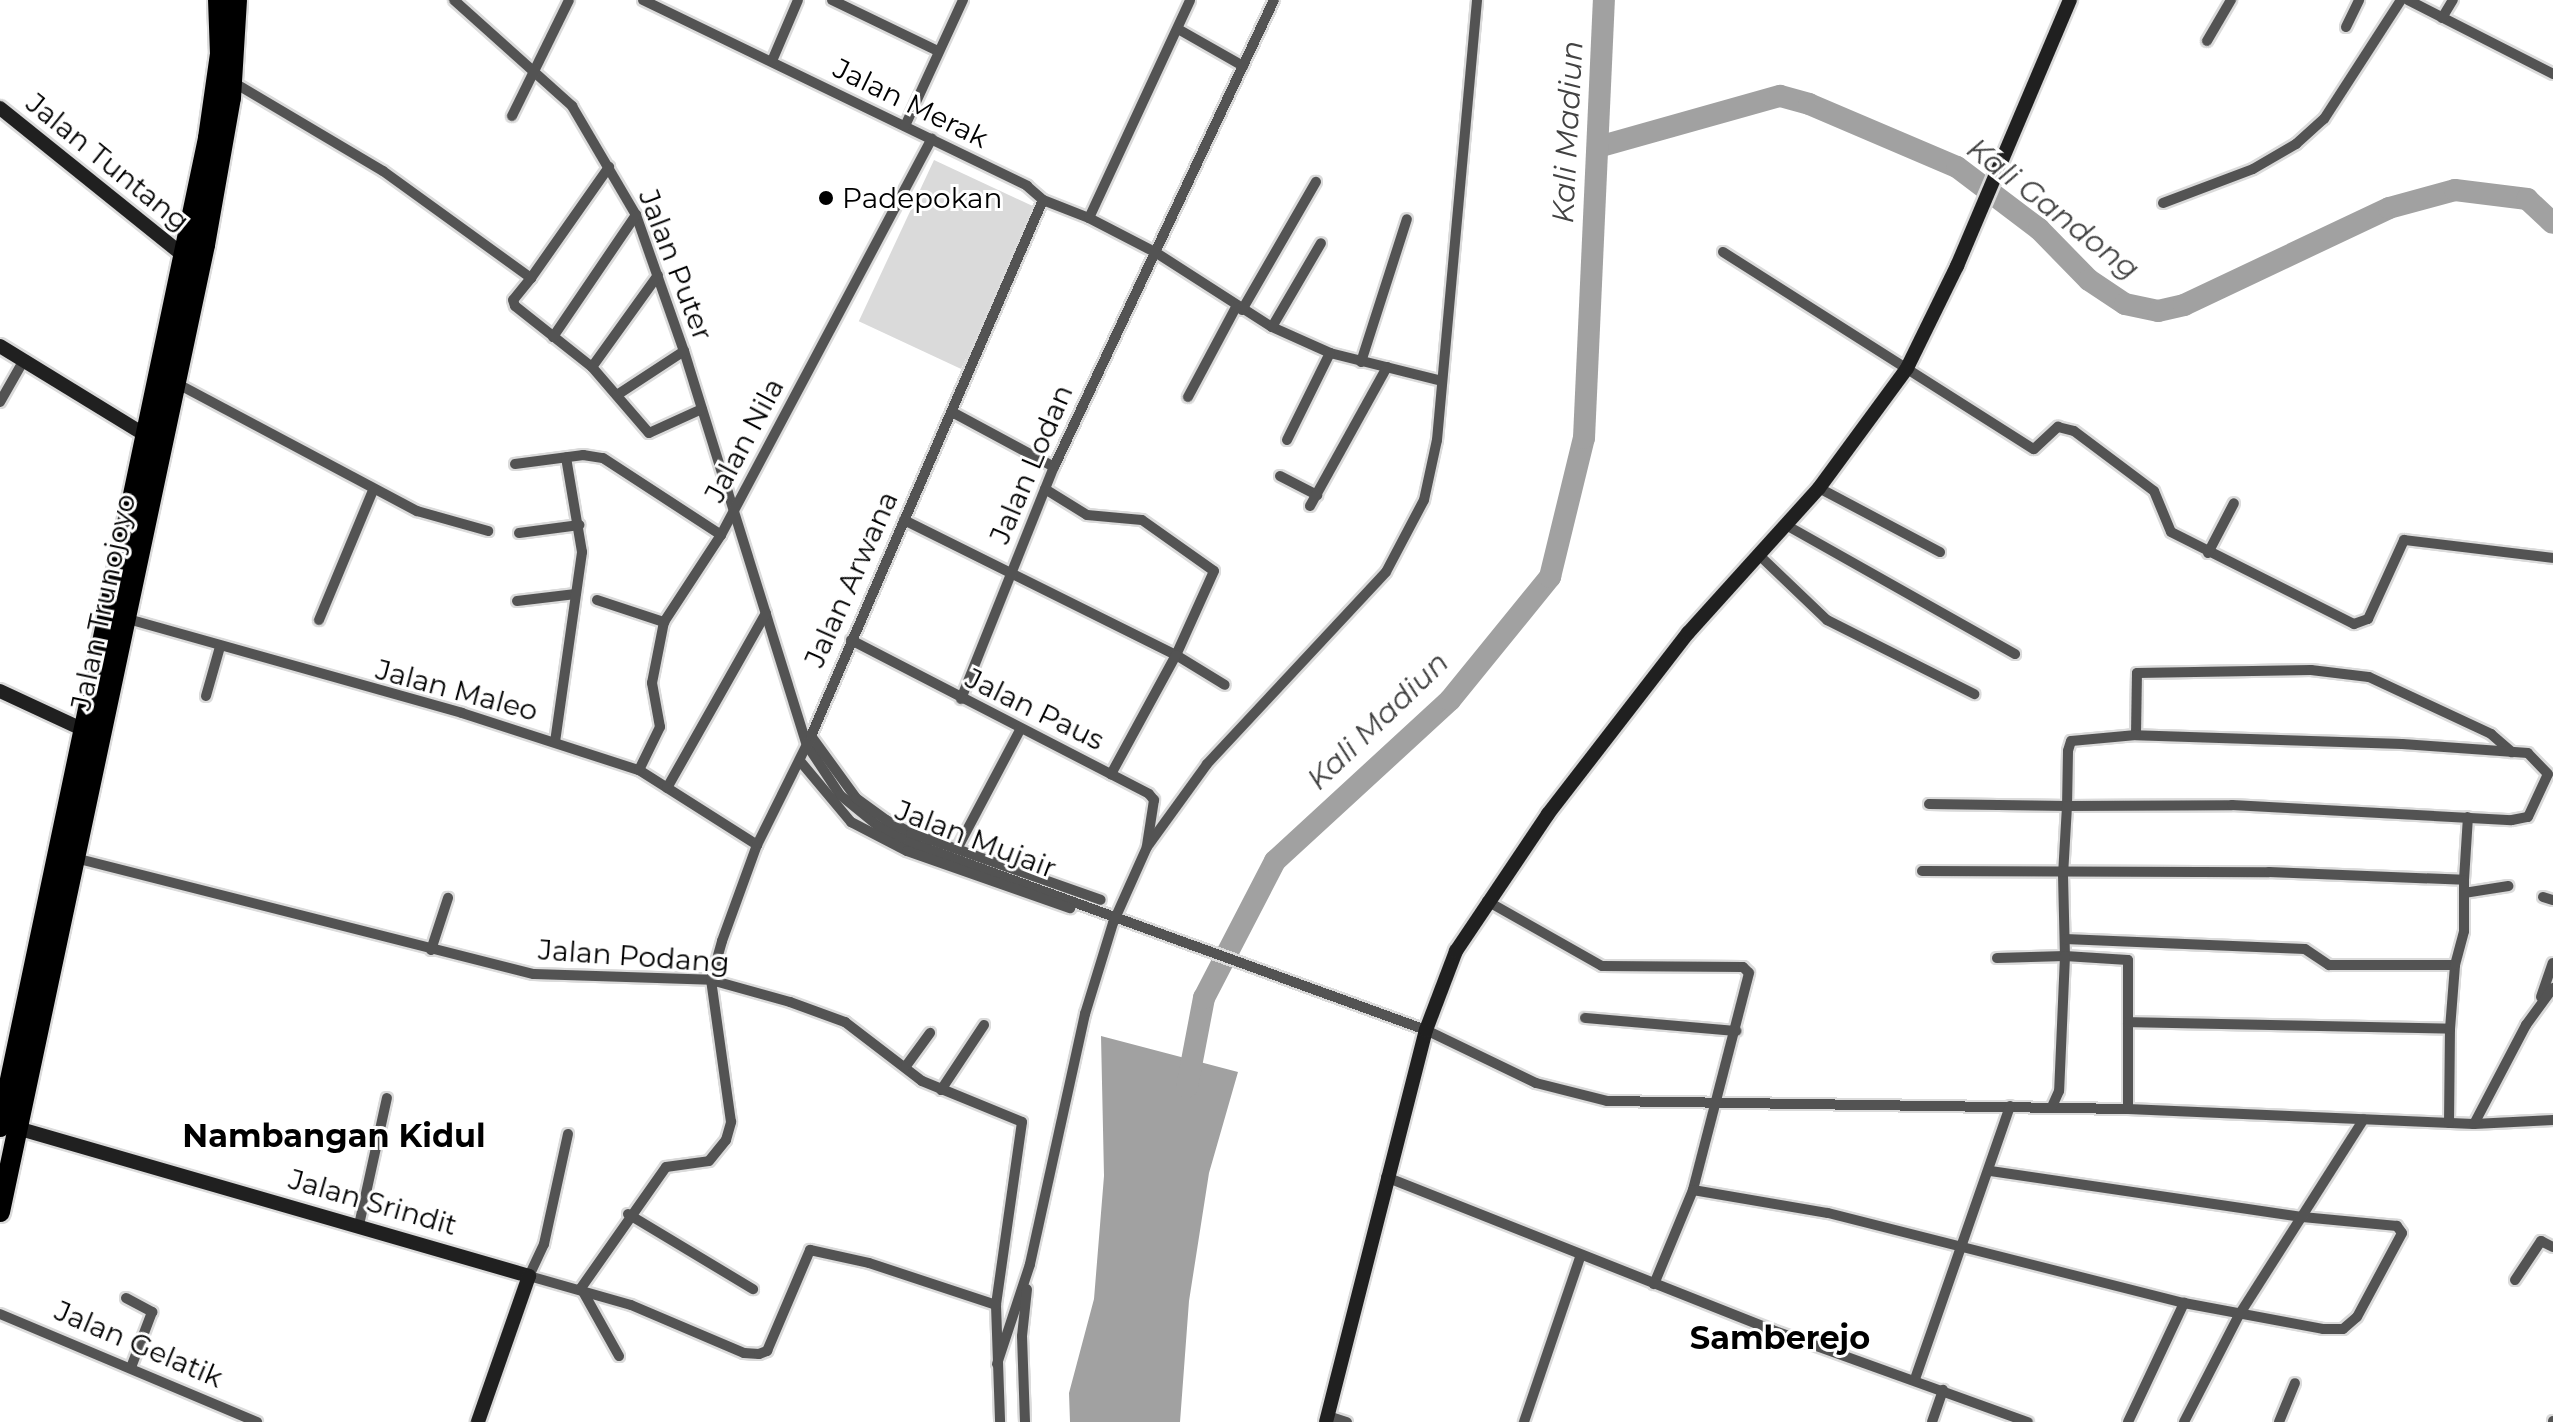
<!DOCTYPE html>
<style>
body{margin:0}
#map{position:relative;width:2553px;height:1422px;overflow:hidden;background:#fff;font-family:Montserrat,sans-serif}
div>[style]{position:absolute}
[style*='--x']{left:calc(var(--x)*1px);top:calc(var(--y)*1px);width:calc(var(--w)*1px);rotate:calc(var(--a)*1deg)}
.green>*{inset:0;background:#dadada;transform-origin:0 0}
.water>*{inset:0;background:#a1a1a1}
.river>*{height:22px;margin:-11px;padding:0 11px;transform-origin:11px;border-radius:11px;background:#a1a1a1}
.roads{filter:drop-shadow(2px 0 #dbdbdb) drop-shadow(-2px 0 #dbdbdb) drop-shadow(0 2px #dbdbdb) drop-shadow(0 -2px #dbdbdb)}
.street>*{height:10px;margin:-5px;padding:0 5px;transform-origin:5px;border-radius:5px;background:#535353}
.secondary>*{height:14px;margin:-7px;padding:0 7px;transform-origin:7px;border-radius:7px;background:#202020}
.highway>*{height:20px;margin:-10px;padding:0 10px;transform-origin:10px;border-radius:10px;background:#000}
.dots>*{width:22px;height:22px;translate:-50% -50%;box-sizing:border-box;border:4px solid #fff;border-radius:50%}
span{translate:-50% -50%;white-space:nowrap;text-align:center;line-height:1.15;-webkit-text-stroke:6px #fff;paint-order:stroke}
.street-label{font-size:28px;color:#000}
.poi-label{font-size:28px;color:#000}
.left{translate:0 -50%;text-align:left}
.water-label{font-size:30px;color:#424242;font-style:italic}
.quarter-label{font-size:32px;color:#000;font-weight:700}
</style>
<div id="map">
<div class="green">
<i style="left:934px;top:160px;width:113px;height:178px;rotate:25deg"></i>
</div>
<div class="water">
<i style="clip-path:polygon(1101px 1036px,1238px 1072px,1209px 1173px,1189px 1301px,1180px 1422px,1070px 1422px,1069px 1393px,1094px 1299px,1104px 1176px)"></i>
</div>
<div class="river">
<i style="--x:1598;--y:147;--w:189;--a:-15.7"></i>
<i style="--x:1780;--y:96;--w:30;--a:15"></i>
<i style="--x:1809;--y:104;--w:161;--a:23.1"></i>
<i style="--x:1957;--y:167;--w:103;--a:37.1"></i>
<i style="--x:2039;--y:229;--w:71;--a:45.6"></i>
<i style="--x:2089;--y:280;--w:43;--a:33.7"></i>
<i style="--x:2125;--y:304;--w:34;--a:12"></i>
<i style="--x:2158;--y:311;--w:27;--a:-13"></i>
<i style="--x:2184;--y:305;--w:227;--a:-25.3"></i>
<i style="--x:2389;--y:208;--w:68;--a:-15.3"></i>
<i style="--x:2455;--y:190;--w:73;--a:7.1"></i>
<i style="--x:2527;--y:199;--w:35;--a:43"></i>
<i style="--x:1187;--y:1087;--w:91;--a:-79.2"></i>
<i style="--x:1204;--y:998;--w:154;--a:-62.6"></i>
<i style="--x:1275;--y:861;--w:238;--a:-42.6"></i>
<i style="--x:1450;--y:700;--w:159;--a:-50.9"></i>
<i style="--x:1550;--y:577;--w:143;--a:-76.3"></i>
<i style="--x:1584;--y:438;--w:438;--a:-87.4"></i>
</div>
<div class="roads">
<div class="street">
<i style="--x:454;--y:0;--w:159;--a:41.9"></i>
<i style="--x:572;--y:106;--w:126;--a:59.6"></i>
<i style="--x:636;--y:215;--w:144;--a:70.6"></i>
<i style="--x:684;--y:351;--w:413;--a:72.7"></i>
<i style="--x:807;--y:745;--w:60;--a:56.6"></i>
<i style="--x:840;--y:795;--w:49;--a:39.2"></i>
<i style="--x:878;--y:826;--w:34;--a:28"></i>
<i style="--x:908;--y:842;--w:551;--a:19.95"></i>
<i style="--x:1426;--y:1030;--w:122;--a:25.7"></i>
<i style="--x:1536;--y:1083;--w:73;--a:14.2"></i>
<i style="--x:1607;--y:1101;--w:521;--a:0.88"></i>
<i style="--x:2128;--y:1109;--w:346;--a:2.5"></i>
<i style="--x:2474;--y:1124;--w:79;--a:-2.9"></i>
<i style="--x:643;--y:0;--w:427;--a:25.8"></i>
<i style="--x:1027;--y:186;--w:21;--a:41"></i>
<i style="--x:1043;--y:200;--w:49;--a:21.4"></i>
<i style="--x:1089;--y:218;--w:74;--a:27.3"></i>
<i style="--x:1155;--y:252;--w:139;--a:32.7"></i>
<i style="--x:1272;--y:327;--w:64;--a:24.1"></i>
<i style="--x:1330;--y:353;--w:115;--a:14"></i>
<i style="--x:832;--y:0;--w:118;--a:25.7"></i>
<i style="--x:2408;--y:0;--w:163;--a:27"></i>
<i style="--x:2442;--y:18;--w:21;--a:-59"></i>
<i style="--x:2346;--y:27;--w:30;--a:-64"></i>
<i style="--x:1178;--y:29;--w:75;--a:29.6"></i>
<i style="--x:2207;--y:41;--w:48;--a:-59.7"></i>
<i style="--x:772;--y:61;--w:66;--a:-66.9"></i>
<i style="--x:233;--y:82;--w:174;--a:30.7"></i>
<i style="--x:383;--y:171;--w:183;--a:35.9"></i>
<i style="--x:531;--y:278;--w:28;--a:129"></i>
<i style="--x:513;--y:300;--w:6;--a:72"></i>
<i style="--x:515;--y:306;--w:98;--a:38.4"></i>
<i style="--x:592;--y:367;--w:87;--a:49.2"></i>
<i style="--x:649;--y:433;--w:58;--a:-24.4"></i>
<i style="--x:512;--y:116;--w:129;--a:-63.8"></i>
<i style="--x:905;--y:126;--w:139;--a:-65.3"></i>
<i style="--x:2163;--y:203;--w:96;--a:-20.7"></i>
<i style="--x:2253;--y:169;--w:50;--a:-30.2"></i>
<i style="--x:2296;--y:144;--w:38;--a:-42"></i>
<i style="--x:2324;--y:119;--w:142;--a:-57.1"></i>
<i style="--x:1089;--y:218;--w:240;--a:-65.1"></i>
<i style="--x:1723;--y:252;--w:368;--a:32.4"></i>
<i style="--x:2034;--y:449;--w:33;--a:-43"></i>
<i style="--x:2058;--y:427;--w:16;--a:14"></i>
<i style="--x:2074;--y:431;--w:100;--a:36.9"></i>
<i style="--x:2154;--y:491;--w:44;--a:67.5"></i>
<i style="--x:2171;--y:532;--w:205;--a:26.7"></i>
<i style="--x:2354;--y:624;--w:15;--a:-20"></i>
<i style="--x:2368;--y:619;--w:87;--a:-65.5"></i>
<i style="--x:2404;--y:540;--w:150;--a:6.9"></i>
<i style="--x:531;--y:278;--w:136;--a:-54.9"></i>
<i style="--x:1242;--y:310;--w:148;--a:-60"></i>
<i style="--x:1272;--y:327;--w:97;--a:-59.7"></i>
<i style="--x:553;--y:337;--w:148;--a:-55.8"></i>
<i style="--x:1361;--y:362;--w:150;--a:-72.2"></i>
<i style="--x:592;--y:367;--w:113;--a:-54.3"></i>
<i style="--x:176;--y:383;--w:273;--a:28"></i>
<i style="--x:417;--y:511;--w:74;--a:15.7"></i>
<i style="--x:617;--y:395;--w:80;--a:-33.3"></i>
<i style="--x:1188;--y:397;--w:102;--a:-61.9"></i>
<i style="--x:0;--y:402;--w:48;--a:-60.3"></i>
<i style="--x:952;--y:412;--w:116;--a:28.3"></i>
<i style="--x:1287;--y:440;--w:97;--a:-63.7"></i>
<i style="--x:515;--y:464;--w:69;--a:-7.5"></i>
<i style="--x:583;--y:455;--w:20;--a:9"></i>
<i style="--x:603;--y:458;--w:141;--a:33.1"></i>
<i style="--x:1280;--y:476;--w:42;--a:27.2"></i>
<i style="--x:1819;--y:488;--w:137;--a:27.9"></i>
<i style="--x:1045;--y:489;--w:49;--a:31.8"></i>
<i style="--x:1087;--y:515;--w:55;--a:5.2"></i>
<i style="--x:1142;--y:520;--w:88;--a:35.3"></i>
<i style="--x:1214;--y:571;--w:92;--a:114.3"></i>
<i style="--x:1176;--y:655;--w:57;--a:31.5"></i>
<i style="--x:1310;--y:506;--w:159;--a:-61"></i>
<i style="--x:904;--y:520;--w:304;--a:26.4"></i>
<i style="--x:1176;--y:655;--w:136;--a:118.6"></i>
<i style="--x:1786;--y:525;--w:263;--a:29.4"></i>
<i style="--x:519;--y:533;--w:61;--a:-7.6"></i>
<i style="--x:2208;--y:553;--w:56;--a:-62.5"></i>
<i style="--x:1760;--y:556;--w:93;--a:43.7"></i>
<i style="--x:1827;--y:620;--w:165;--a:26.7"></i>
<i style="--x:597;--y:600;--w:71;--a:18.2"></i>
<i style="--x:517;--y:601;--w:59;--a:-6.8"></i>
<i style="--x:128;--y:619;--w:347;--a:15.7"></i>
<i style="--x:462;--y:713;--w:186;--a:17.9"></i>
<i style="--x:639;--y:770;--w:140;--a:32.4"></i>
<i style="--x:319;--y:620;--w:141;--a:-67.4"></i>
<i style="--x:851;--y:640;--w:335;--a:27.3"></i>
<i style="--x:1149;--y:794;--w:8;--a:50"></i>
<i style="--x:1154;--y:800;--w:46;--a:98.8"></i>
<i style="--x:206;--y:696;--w:51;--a:-74.1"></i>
<i style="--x:961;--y:699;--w:250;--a:-68.2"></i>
<i style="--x:1054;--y:467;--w:516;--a:-64.78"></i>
<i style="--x:2136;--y:735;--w:62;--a:-89.1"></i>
<i style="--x:2137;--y:673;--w:174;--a:-1"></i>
<i style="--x:2311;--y:670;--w:58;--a:6.9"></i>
<i style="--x:2369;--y:677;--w:135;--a:25"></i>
<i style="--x:2491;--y:734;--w:28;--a:41"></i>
<i style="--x:811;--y:736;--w:77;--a:54"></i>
<i style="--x:856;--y:798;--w:37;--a:36"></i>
<i style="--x:886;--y:820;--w:28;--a:27"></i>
<i style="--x:911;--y:833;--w:201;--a:19.4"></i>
<i style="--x:555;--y:742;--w:192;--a:-81.9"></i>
<i style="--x:582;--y:552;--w:96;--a:-99.6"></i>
<i style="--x:800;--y:761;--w:80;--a:50.1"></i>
<i style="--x:851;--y:822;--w:63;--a:27.4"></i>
<i style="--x:907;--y:851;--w:173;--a:19.3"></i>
<i style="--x:639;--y:770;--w:48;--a:-64"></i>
<i style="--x:660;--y:727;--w:45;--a:-100.3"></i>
<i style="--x:652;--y:683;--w:62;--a:-78.9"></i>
<i style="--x:664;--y:622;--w:104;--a:-56.8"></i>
<i style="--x:721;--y:535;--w:449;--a:-62"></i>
<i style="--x:667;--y:788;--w:201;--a:-60.5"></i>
<i style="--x:1929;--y:804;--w:138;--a:0.8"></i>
<i style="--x:2067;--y:806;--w:165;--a:-0.3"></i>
<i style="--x:2232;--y:805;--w:280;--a:3.1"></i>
<i style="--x:2512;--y:820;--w:16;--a:-11"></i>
<i style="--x:2528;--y:817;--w:47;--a:-65.1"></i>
<i style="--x:2548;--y:774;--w:29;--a:-134"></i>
<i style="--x:2528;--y:753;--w:126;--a:-175.9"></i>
<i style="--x:2402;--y:744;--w:266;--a:-178.1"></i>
<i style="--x:2136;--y:735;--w:65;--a:174.7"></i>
<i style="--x:2071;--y:741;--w:10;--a:107"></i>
<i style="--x:2068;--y:751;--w:55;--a:91"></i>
<i style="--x:2067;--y:806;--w:69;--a:93.3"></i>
<i style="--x:2063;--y:875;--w:81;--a:88.6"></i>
<i style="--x:2065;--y:956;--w:63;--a:3.6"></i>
<i style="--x:2128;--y:960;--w:149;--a:90"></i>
<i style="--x:957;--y:849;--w:135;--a:-62.1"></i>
<i style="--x:75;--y:858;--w:473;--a:14.2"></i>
<i style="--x:534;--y:974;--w:177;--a:1.9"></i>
<i style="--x:711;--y:980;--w:82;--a:15.6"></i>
<i style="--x:790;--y:1002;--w:59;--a:20"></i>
<i style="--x:845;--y:1022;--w:97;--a:37.5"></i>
<i style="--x:922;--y:1081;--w:108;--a:22.3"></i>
<i style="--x:1022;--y:1122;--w:185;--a:98.1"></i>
<i style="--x:996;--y:1305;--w:117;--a:88"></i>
<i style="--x:1922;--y:871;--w:347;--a:0.2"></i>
<i style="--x:2269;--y:872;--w:195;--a:2.3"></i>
<i style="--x:2464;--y:880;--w:63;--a:-86.4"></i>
<i style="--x:2464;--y:893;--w:45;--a:-9"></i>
<i style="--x:2543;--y:897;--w:10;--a:17"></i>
<i style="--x:1487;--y:901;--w:132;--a:29.5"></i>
<i style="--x:1602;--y:966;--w:141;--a:0.4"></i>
<i style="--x:1743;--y:967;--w:8;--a:45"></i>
<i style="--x:1749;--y:973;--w:224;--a:104.5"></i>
<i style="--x:1693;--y:1190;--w:102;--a:112.5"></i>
<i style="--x:2065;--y:939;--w:240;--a:2.4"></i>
<i style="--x:2305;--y:949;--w:29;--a:34"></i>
<i style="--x:2329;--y:965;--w:126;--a:0"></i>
<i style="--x:431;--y:950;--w:55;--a:-71.9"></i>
<i style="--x:1997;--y:958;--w:68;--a:-1.7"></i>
<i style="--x:2065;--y:956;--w:135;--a:92.5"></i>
<i style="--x:2059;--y:1091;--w:17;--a:114"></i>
<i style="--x:2541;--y:997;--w:36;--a:-71"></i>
<i style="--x:1585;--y:1018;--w:152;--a:4.9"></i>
<i style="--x:2128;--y:1022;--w:322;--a:1.2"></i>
<i style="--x:906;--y:1066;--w:41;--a:-54"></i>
<i style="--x:941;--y:1090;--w:78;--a:-56.5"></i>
<i style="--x:2449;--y:1123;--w:94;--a:-89.4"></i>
<i style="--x:2450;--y:1029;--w:64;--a:-85.5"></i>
<i style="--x:2455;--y:965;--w:35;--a:-75"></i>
<i style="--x:2464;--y:931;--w:51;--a:-90"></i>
<i style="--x:2474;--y:1124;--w:112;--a:-62.3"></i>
<i style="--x:2526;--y:1025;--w:46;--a:-53.9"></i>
<i style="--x:568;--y:1134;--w:113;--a:102.3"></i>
<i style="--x:544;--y:1244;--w:35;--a:115"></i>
<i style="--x:529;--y:1276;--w:106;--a:15.9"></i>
<i style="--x:631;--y:1305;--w:123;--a:23"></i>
<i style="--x:744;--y:1353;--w:15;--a:4"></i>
<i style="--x:759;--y:1354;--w:9;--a:-21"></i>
<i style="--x:767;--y:1351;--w:110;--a:-66.9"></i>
<i style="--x:810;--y:1250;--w:60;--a:12.4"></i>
<i style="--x:869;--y:1263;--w:134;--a:18.3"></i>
<i style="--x:1386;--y:1177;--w:415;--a:21.6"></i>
<i style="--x:1772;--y:1330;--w:272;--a:19.8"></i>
<i style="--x:1693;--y:1190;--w:137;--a:9.7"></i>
<i style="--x:1828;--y:1213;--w:367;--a:14.2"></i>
<i style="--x:2184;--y:1303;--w:141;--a:10.6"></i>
<i style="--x:2323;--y:1329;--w:20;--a:0"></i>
<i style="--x:2343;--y:1329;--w:18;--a:-41"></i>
<i style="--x:2357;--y:1317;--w:95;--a:-61.8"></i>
<i style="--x:2402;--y:1233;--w:9;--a:-126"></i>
<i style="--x:2397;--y:1226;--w:95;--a:-174.6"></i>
<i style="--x:2302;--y:1217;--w:315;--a:-171.6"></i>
<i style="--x:628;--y:1214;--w:146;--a:31"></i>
<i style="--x:359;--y:1225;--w:130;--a:-77.6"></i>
<i style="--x:2515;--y:1280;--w:47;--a:-56.3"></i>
<i style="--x:2541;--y:1241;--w:13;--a:27"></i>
<i style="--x:581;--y:1288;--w:148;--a:-54.9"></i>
<i style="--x:666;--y:1167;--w:43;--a:-7.9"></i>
<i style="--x:709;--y:1161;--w:27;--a:-51"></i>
<i style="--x:726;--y:1140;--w:19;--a:-74"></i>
<i style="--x:731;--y:1122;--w:143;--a:-98"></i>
<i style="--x:711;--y:980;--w:41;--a:-74.2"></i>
<i style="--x:722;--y:941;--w:102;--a:-70"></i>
<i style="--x:757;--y:845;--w:122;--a:-63.6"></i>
<i style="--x:811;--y:736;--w:584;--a:-66.6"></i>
<i style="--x:581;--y:1288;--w:78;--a:60.8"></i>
<i style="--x:126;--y:1298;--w:30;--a:28"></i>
<i style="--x:152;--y:1312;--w:57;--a:110.7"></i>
<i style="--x:0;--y:1314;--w:279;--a:22.8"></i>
<i style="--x:997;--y:1364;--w:105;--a:-71.7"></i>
<i style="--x:1030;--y:1264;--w:256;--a:-77.6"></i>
<i style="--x:1085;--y:1014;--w:95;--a:-72.9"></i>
<i style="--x:1113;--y:923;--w:83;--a:-65.9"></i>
<i style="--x:1147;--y:847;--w:102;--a:-54.1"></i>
<i style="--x:1207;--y:764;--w:262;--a:-47"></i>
<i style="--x:1386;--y:572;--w:81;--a:-62.2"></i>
<i style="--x:1424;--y:500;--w:61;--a:-77.8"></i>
<i style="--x:1437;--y:440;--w:442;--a:-84.8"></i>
<i style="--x:1915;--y:1379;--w:289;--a:-70.8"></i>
<i style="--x:1328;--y:1416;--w:20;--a:18"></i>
<i style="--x:1025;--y:1422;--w:86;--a:-92"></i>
<i style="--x:1022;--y:1336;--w:47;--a:-83.9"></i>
<i style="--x:1524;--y:1422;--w:176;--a:-71.2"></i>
<i style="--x:1932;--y:1422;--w:34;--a:-71"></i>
<i style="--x:2128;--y:1422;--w:132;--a:-64.8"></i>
<i style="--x:2184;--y:1422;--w:120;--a:-62.8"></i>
<i style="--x:2239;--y:1315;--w:232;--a:-57.5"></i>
<i style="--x:2279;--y:1422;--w:42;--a:-67.7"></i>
<i style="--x:2553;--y:1422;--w:1;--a:-90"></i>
</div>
<div class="secondary">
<i style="--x:0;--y:108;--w:236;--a:38.8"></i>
<i style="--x:0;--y:346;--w:172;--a:31.5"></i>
<i style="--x:0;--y:691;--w:95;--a:24.9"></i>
<i style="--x:17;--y:1128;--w:533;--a:16.12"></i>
<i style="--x:529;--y:1276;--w:155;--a:109.3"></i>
<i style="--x:1326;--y:1422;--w:405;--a:-75.7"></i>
<i style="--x:1426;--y:1030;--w:85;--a:-69.2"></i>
<i style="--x:1456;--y:951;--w:165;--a:-56.1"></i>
<i style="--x:1548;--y:814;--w:229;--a:-52.3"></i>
<i style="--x:1688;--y:633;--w:195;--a:-47.9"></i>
<i style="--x:1819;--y:488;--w:149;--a:-53.7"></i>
<i style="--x:1907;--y:368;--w:114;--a:-63.9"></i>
<i style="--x:1957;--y:266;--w:289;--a:-67"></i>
</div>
<div class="highway">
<i style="--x:0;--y:1127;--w:1011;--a:-78.12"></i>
<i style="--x:208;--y:138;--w:85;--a:-81.9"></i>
<i style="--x:220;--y:54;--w:54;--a:-92.1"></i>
<i style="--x:0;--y:1212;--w:988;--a:-78.03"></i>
<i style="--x:205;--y:245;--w:149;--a:-80"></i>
<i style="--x:231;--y:98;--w:98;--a:-86.5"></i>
</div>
</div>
<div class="dots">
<i style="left:826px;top:198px;background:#000"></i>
</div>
<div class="street-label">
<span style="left:911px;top:103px;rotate:26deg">Jalan Merak</span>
<span style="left:108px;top:162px;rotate:39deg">Jalan Tuntang</span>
<span style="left:676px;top:265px;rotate:69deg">Jalan Puter</span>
<span style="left:744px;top:440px;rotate:-62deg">Jalan Nila</span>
<span style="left:1031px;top:464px;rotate:-67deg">Jalan Lodan</span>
<span style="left:851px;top:579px;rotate:-66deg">Jalan Arwana</span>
<span style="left:103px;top:602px;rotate:-78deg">Jalan Trunojoyo</span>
<span style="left:457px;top:690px;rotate:15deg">Jalan Maleo</span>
<span style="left:1035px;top:709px;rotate:26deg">Jalan Paus</span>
<span style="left:976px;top:839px;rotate:21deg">Jalan Mujair</span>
<span style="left:634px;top:956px;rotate:4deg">Jalan Podang</span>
<span style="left:373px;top:1202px;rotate:16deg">Jalan Srindit</span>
<span style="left:139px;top:1344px;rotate:23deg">Jalan Gelatik</span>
</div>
<div class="poi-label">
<span class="left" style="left:842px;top:198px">Padepokan</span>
</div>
<div class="water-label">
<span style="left:1568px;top:132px;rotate:-87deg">Kali Madiun</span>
<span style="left:2053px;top:209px;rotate:38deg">Kali Gandong</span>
<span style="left:1378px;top:721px;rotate:-44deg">Kali Madiun</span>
</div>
<div class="quarter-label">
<span style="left:334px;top:1136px">Nambangan Kidul</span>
<span style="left:1780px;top:1338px">Samberejo</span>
</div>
</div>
